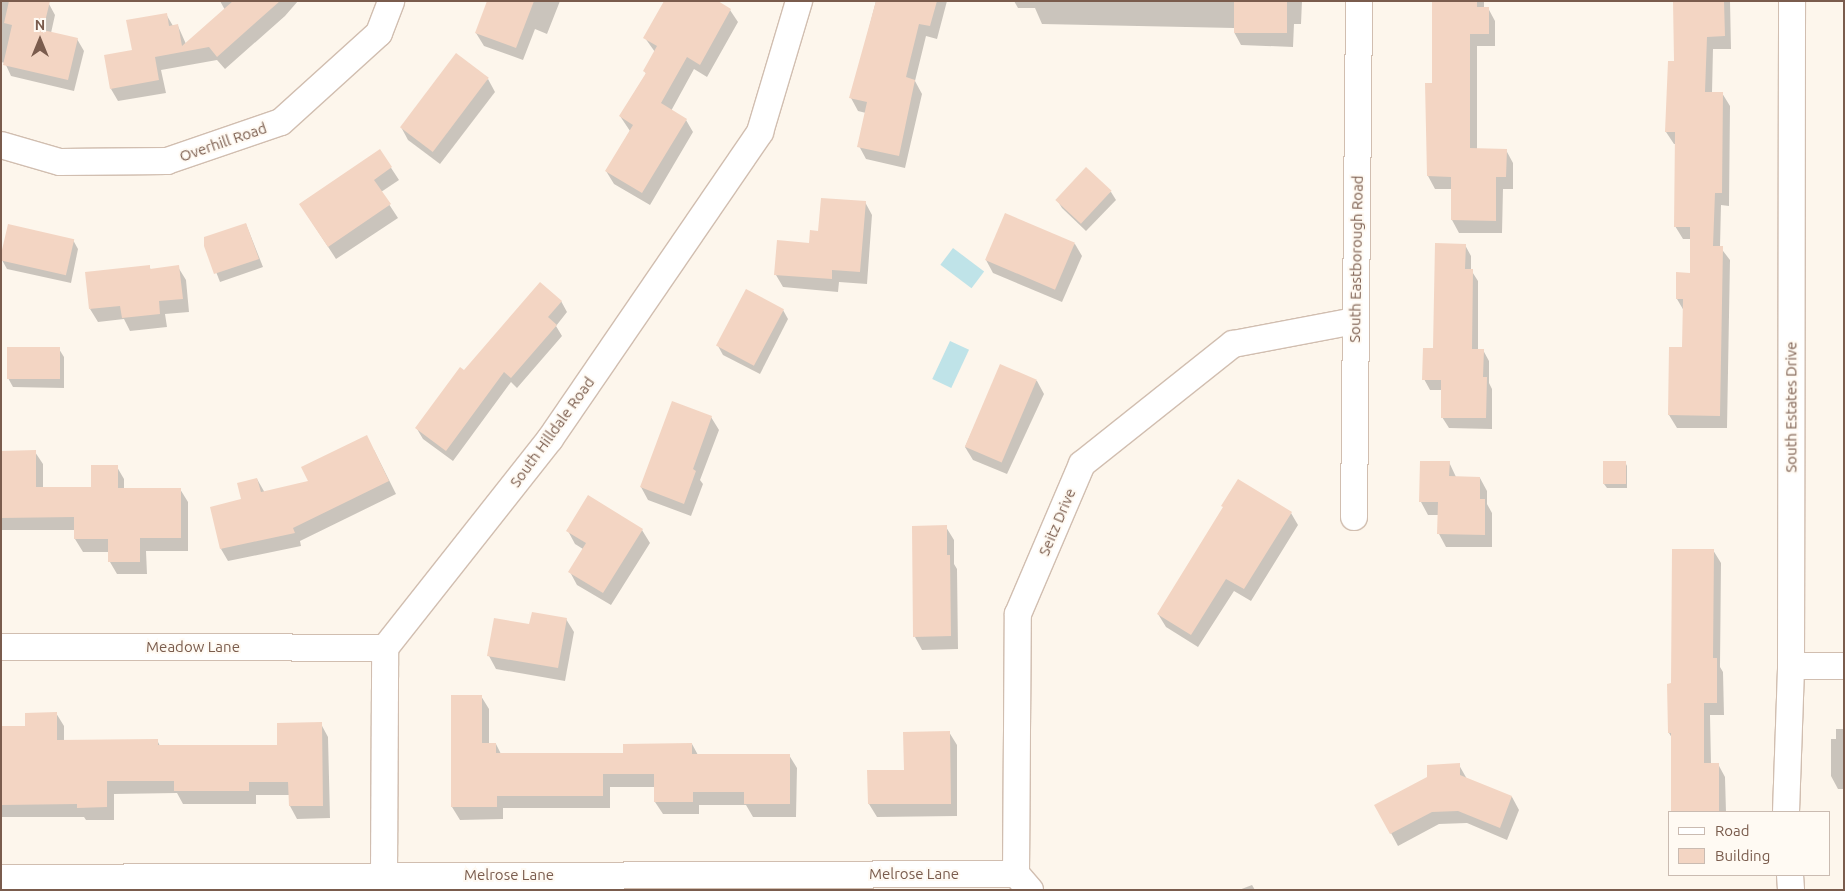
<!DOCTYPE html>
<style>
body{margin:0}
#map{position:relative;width:1845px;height:891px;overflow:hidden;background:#fdf6ec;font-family:Ubuntu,sans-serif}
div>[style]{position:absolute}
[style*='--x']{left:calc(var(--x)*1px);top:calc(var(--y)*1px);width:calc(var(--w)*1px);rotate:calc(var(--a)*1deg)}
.water>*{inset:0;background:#bfe3e8;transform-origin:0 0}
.shadow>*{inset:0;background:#0003}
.building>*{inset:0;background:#f3d5c3;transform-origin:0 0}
.roads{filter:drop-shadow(1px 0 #d1beb0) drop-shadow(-1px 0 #d1beb0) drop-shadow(0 1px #d1beb0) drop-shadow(0 -1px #d1beb0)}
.minor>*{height:26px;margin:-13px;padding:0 13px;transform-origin:13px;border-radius:13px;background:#fff}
span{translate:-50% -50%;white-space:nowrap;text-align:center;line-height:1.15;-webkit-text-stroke:4px #fffaf3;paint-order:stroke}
.street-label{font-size:15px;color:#7a5c4d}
.frame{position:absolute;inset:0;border:2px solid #7a5c4d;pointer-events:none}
.legend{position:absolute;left:1668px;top:811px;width:162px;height:65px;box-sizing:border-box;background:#fffaf3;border:1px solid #cabbb1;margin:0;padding:6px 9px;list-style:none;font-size:15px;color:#7a5c4d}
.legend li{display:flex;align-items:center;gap:10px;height:25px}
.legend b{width:25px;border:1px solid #cabbb1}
.north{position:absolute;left:15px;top:15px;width:50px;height:50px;-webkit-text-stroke:4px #fffaf3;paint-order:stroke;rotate:0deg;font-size:14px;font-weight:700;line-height:20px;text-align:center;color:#7a5c4d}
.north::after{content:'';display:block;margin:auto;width:18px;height:22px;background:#7a5c4d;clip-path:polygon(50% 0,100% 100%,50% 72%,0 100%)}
</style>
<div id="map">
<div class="water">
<i style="left:953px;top:248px;width:39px;height:21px;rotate:37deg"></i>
<i style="left:950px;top:341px;width:21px;height:42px;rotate:25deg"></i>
</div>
<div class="shadow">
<i style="clip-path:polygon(1px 1px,49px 4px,55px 15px,51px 33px,77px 39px,84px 51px,74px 91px,11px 76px,5px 63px,1px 62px)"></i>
<i style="clip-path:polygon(220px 1px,298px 1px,285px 16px,225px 69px,217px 60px,161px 70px,166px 93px,118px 101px,111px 89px,133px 51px,166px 14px,173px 26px,178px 26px,186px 44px,225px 10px)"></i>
<i style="clip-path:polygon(488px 1px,560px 1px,547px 34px,535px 29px,523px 60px,484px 46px,476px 33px)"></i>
<i style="clip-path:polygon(876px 1px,947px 1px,937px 39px,926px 36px,915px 81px,922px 94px,905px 168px,866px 159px,859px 146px,866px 113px,858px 111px,851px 98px)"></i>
<i style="clip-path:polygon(1014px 1px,1302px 1px,1301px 24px,1294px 24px,1293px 47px,1241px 45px,1234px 32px,1234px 28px,1042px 24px,1035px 8px,1018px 8px)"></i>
<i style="clip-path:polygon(1433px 1px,1484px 1px,1484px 8px,1488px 8px,1495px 21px,1495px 46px,1477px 46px,1477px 150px,1506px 150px,1513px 163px,1513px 189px,1503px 189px,1502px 233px,1459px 233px,1452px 220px,1452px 189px,1435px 189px,1428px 176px,1433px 84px)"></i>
<i style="clip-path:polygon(1674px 1px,1730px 1px,1731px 49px,1713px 49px,1712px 93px,1722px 93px,1730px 106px,1729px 206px,1721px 205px,1720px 247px,1730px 260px,1727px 428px,1677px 428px,1669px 415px,1683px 348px,1684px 311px,1677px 299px,1691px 274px,1691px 239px,1683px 239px,1675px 226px,1676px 144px,1674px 144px,1666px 132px,1675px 62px)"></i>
<i style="clip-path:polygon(730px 10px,738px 22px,707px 77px,694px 69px,671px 111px,686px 120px,693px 132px,650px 205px,614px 184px,606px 171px,630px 131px,620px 116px,646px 74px,645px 71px,655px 52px,645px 38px)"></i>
<i style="clip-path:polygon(488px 79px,495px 92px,440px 164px,408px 140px,401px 127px)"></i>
<i style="clip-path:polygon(380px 151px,399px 180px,381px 192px,398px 218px,336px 259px,300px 204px)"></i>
<i style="clip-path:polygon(1111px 192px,1116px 200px,1086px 231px,1062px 208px,1057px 200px)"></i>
<i style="clip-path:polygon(865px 202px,872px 215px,867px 284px,839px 282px,838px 292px,783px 287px,776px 275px,810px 244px,819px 232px)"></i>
<i style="clip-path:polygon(246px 224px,263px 267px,220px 282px,206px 246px)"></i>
<i style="clip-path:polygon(73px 240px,78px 249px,71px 283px,7px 269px,2px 260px)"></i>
<i style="clip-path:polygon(1075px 244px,1082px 256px,1062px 302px,993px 273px,986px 260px)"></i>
<i style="clip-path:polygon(1465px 245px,1471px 256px,1471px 270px,1478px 281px,1478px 350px,1483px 350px,1489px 361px,1489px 383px,1492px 389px,1492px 429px,1449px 428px,1442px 417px,1442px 390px,1430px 390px,1424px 379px)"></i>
<i style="clip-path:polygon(149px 266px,151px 270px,178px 267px,186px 280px,189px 312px,165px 314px,167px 327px,130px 331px,124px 319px,98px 322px,90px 309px)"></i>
<i style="clip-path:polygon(561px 301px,567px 312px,556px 326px,562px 336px,517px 388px,511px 382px,453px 461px,423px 439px,417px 429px,465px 372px)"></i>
<i style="clip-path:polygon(783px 310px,788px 319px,760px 374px,723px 355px,718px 346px)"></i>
<i style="clip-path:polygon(59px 349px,64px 357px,64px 388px,13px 387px,8px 378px)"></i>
<i style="clip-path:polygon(1001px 366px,1037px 381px,1044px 394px,1007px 474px,973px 460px,965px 447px)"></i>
<i style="clip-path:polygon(711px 417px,719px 430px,700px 480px,703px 484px,691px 516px,648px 500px,641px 487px)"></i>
<i style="clip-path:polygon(374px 450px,396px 494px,300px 541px,301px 546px,228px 561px,221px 549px,242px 500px,257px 479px,265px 493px,310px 482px)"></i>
<i style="clip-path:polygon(1px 452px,35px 452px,43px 464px,43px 489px,92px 489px,117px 467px,124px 479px,124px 489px,180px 489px,188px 502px,188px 551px,146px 551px,147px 574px,117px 574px,110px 562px,110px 552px,83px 552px,75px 539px,75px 530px,1px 530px)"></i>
<i style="clip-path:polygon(1449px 462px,1456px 477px,1480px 478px,1487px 491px,1487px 504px,1492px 513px,1492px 547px,1446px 547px,1439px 534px,1439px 515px,1428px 515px,1421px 502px)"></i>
<i style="clip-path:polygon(1625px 462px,1627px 466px,1627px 488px,1607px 488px,1604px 484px)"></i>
<i style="clip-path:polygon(1291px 513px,1298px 525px,1251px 601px,1234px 591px,1198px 647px,1166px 627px,1158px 614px)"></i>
<i style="clip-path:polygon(946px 527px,954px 540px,954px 564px,957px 569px,958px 649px,922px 650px,915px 637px)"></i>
<i style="clip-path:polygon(642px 530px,650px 543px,611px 605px,577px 585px,570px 572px,583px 549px,575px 544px,568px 531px)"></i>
<i style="clip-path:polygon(1713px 550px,1721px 563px,1720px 667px,1723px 672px,1724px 715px,1710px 715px,1711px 764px,1718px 764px,1725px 777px,1726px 812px,1672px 812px,1672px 738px,1669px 733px,1672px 685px)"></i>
<i style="clip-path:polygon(566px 619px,574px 632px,565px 681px,496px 669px,489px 656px,530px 625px)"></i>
<i style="clip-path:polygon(481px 696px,489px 709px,489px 744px,496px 744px,501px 754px,625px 754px,692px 744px,698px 755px,789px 755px,797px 768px,796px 817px,753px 817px,746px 805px,699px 805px,699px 814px,663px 814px,655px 802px,655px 787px,610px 787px,610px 808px,503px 808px,503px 819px,460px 820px,452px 807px)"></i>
<i style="clip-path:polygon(56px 713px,64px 726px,64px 742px,157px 740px,160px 746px,278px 746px,321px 724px,328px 737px,330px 818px,297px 819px,290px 806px,290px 795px,256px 795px,256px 804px,183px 804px,177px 793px,114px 794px,114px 820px,86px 820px,84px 817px,1px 817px,1px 727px,27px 727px)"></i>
<i style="clip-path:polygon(1836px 729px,1844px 729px,1844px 789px,1838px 789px,1831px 776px,1831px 739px,1836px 739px)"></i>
<i style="clip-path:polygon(949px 732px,957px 745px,957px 816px,877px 817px,869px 804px,869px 771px,905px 771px)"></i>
<i style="clip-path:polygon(1459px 765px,1467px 779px,1512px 797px,1519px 810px,1507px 840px,1467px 823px,1439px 824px,1398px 846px,1391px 833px)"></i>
<i style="clip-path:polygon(1252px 885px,1255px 890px,1239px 890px)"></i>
</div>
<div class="building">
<i style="clip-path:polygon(9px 1px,50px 1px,43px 30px,78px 38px,68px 80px,3px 65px,12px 25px,4px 23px)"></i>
<i style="clip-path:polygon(233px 1px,280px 1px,217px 57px,209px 47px,155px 57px,159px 80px,110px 89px,104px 55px,132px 50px,126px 20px,167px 13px,169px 26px,178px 24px,182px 46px)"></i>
<i style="clip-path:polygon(487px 1px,534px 1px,516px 48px,475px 33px)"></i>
<i style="clip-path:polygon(664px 1px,718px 1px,731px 9px,700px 65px,687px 57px,661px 103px,687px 119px,642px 193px,605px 171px,633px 125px,619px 116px,646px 73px,643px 71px,657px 46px,643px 38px)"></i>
<i style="clip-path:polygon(876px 1px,937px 1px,930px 26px,919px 24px,906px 77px,915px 80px,899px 156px,857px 147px,867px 102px,849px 98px)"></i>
<i style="left:1234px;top:1px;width:53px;height:32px"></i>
<i style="clip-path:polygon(1432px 1px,1477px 1px,1477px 7px,1489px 7px,1489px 34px,1470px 34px,1470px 148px,1507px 149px,1506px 177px,1496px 177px,1496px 221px,1451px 220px,1451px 177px,1427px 176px,1425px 83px,1432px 83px)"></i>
<i style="clip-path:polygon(1673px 1px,1724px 1px,1725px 36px,1707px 37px,1705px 92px,1723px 92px,1722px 193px,1715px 193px,1713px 246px,1723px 246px,1720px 416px,1668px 415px,1669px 347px,1682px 347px,1683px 299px,1676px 299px,1676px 272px,1690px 273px,1690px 227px,1674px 227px,1675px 132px,1665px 132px,1668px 61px,1674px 61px)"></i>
<i style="left:456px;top:53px;width:41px;height:93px;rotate:37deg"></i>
<i style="clip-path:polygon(380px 149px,392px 167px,374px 180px,391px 204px,328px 247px,299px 204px)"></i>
<i style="left:1086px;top:167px;width:35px;height:45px;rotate:43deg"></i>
<i style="clip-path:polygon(821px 198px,866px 201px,860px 272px,832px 270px,832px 279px,774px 275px,777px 240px,809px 243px,810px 230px,818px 231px)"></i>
<i style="left:1005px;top:213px;width:76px;height:51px;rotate:23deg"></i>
<i style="clip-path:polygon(246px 223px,259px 259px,214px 274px,204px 246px,204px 237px)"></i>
<i style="left:8px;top:224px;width:68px;height:37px;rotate:13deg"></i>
<i style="clip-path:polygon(1435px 243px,1466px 244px,1465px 269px,1473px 269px,1472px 349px,1484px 349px,1483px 377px,1487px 377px,1486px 418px,1441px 418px,1441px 380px,1422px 380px,1423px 348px,1433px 348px)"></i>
<i style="clip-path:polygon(150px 265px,150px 269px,179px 265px,183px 299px,159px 301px,160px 314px,122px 318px,120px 306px,89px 309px,85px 272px)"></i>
<i style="clip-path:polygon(540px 282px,562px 301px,548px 317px,557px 325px,511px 378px,504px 372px,446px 451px,415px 428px,460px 367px,464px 370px)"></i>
<i style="left:746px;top:289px;width:43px;height:64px;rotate:28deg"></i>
<i style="left:7px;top:347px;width:53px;height:32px"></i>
<i style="left:1000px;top:364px;width:40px;height:90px;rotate:23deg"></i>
<i style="clip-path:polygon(672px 401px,712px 416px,693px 469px,696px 471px,684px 504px,640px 487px)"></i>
<i style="clip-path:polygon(367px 435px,389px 481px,293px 528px,295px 533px,220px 549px,210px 507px,241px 499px,237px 483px,257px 478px,261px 492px,308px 481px,301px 467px)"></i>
<i style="clip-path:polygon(36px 450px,36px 487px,91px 487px,91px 465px,118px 465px,118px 488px,181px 488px,181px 538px,140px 538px,140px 562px,108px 562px,108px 539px,74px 539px,74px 517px,1px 518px,1px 451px)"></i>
<i style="clip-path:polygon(1420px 461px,1450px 461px,1449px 476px,1480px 477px,1480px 499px,1485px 499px,1485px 535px,1437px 534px,1438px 502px,1419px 502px)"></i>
<i style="left:1603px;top:461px;width:23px;height:23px"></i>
<i style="clip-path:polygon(1238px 479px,1292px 512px,1244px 589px,1226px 579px,1191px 635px,1157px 614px,1223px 507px,1221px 506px)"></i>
<i style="clip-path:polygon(588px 495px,643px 529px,603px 593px,568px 572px,586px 543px,566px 531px)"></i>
<i style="clip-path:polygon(947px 525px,947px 555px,950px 555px,951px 636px,913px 637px,912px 526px)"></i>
<i style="clip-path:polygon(1672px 549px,1714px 549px,1713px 658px,1717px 658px,1717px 703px,1704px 703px,1704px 763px,1719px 763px,1719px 812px,1671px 812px,1671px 733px,1668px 733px,1667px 684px,1671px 683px)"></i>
<i style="clip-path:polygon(532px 612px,567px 618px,558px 668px,487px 656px,494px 618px,529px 624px)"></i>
<i style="clip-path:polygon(451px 695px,482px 695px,482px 743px,496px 743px,496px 753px,623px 753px,623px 744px,692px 743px,692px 754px,790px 754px,790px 804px,744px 804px,744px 792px,693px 792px,693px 802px,654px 802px,654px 774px,603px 774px,603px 796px,497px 796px,497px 807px,451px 807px)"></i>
<i style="clip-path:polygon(57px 712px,57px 740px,158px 739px,158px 745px,277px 745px,277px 723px,322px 722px,323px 806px,289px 806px,288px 782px,249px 782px,249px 791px,174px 791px,174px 781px,107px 781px,107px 807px,77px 808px,77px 804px,1px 805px,1px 726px,25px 726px,25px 713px)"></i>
<i style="clip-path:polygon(950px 731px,951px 804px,868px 804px,867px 770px,904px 770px,903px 732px)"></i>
<i style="clip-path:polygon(1460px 763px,1460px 775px,1512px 796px,1500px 828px,1458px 811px,1432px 812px,1390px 834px,1374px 805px,1427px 777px,1427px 765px)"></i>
</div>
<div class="roads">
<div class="minor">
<i style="--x:1;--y:145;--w:61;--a:16.1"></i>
<i style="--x:60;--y:162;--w:107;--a:-0.5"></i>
<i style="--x:167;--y:161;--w:120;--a:-18.9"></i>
<i style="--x:281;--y:122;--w:132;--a:-42.2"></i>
<i style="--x:379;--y:33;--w:34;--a:-69"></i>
<i style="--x:1354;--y:517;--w:516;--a:-89.44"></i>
<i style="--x:1;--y:647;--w:384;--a:0.1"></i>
<i style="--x:1791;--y:666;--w:53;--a:0"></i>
<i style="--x:1786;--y:812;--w:146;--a:-88"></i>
<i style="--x:1791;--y:666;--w:665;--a:-89.91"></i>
<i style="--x:384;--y:875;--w:227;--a:-89.7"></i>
<i style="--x:385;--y:648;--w:266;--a:-51.7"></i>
<i style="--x:550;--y:439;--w:372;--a:-55.6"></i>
<i style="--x:760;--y:132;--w:137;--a:-73.4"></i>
<i style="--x:1790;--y:875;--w:15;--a:86"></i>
<i style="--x:1;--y:878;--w:1015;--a:-0.23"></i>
<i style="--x:1030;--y:890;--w:21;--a:-131"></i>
<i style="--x:1016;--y:874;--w:260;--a:-89.6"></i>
<i style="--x:1018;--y:614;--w:163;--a:-66.9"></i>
<i style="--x:1082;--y:464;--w:193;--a:-38.5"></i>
<i style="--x:1233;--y:344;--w:124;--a:-10.7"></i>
</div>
</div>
<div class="street-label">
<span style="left:223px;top:142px;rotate:-19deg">Overhill Road</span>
<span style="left:1356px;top:259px;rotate:-89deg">South Eastborough Road</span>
<span style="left:1791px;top:407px;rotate:-90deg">South Estates Drive</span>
<span style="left:552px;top:432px;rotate:-54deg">South Hilldale Road</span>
<span style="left:1057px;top:522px;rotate:-67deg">Seitz Drive</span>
<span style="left:193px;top:647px">Meadow Lane</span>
<span style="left:914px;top:874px">Melrose Lane</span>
<span style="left:509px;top:875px">Melrose Lane</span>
</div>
<div class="frame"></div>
<ul class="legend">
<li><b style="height:6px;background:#fff"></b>Road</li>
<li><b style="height:14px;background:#f3d5c3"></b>Building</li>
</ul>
<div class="north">N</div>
</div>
